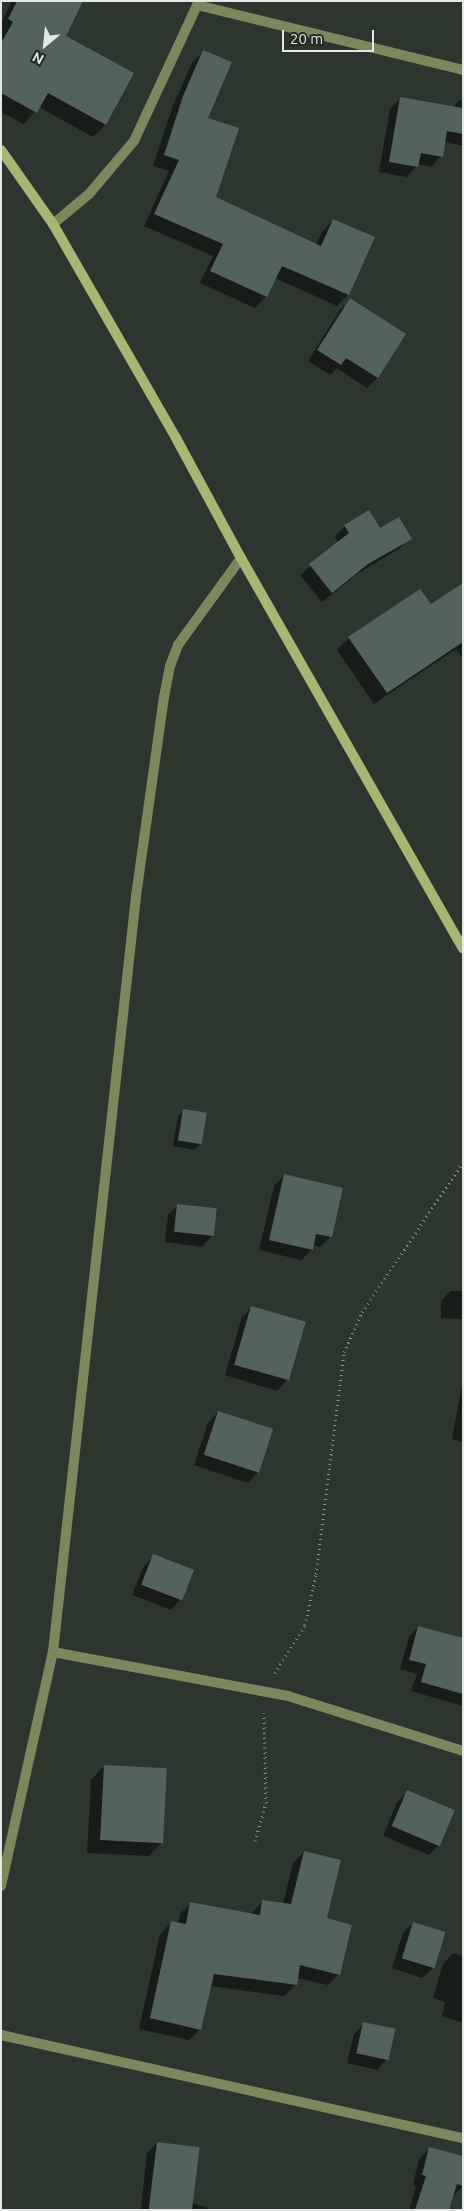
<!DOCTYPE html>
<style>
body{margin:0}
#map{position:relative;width:464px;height:2211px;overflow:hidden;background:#2c352e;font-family:Ubuntu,sans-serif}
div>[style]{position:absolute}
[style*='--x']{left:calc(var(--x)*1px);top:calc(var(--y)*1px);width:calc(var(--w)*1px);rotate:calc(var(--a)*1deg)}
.shadow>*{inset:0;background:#0007}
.building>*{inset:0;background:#53625f;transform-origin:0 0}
.path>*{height:3px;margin-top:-1.5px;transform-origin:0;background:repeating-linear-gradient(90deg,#8b938d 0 1px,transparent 0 5px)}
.street>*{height:10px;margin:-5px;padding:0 5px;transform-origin:5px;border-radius:5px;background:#7e865e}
.secondary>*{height:10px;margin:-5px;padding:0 5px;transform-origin:5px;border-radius:5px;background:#a9b574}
span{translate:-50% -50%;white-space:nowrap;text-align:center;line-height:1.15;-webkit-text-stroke:4px #222b24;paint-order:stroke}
.frame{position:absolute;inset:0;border:2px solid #e2e8e3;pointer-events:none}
.north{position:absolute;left:20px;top:20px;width:50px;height:50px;-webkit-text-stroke:4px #222b24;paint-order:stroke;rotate:208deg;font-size:14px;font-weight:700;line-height:20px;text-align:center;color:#e2e8e3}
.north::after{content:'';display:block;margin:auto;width:18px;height:22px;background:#e2e8e3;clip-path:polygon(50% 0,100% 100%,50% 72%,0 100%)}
.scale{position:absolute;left:282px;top:30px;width:92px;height:22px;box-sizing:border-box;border:2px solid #e2e8e3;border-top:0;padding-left:6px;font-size:15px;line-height:18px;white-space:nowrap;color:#e2e8e3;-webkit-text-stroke:4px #222b24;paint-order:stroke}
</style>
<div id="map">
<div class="shadow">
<i style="clip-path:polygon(12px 1px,82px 1px,65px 37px,132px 74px,105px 125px,93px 137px,39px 107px,24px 124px,1px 112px,1px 23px)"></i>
<i style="clip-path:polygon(203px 52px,206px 118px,215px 197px,316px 245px,322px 232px,333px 220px,373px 238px,348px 295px,337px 306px,275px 278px,266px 297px,255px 308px,200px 283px,213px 256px,144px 226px,169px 171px,153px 166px,172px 108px,192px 63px)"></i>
<i style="clip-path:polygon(400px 99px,452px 108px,460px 100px,463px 100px,463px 146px,444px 142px,441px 156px,431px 167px,418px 164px,407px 177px,379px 172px,390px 109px)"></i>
<i style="clip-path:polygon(350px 300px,405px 334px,377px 378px,367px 388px,337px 368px,330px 375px,308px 361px,340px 310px)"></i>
<i style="clip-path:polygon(369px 512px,380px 530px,410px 538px,400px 548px,357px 574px,322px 602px,300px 575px,338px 543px,335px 536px,345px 526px)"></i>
<i style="clip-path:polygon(463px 585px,463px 659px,456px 649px,374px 704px,337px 650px,349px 638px,431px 606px)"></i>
<i style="clip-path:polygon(184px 1110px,199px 1145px,194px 1150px,173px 1146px,178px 1116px)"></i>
<i style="clip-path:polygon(284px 1175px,331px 1236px,320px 1247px,313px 1245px,312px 1250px,301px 1260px,259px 1250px,274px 1186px)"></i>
<i style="clip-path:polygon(178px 1205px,212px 1236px,202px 1247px,165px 1242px,168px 1215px)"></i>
<i style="clip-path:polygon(451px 1291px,463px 1291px,463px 1319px,441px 1318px,441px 1301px)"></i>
<i style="clip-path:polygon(252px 1307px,287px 1380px,277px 1391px,225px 1375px,242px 1317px)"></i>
<i style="clip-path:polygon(463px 1379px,463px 1442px,452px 1439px)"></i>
<i style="clip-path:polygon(218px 1412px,258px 1472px,248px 1483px,194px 1465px,208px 1423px)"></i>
<i style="clip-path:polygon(154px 1556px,181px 1599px,171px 1610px,132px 1595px,144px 1566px)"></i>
<i style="clip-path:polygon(418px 1627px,463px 1640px,463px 1706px,411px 1691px,417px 1674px,400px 1669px,409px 1637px)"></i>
<i style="clip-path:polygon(104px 1766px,162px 1842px,149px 1856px,87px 1853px,91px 1780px)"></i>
<i style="clip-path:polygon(408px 1792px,439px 1845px,429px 1855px,383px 1836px,397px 1802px)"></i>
<i style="clip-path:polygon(304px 1852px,339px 1974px,328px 1985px,297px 1978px,296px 1984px,284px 1996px,210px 1986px,200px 2029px,189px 2040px,139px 2029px,160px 1934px,172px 1922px,178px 1924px,180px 1914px,191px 1903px,251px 1914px,263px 1901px,283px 1904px,293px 1863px)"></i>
<i style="clip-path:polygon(413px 1923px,433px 1968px,422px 1978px,392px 1968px,403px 1933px)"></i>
<i style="clip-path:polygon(453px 1953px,463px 1956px,463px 2023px,442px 2016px,445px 2002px,433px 1998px,443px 1964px)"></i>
<i style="clip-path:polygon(364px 2024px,387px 2059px,377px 2070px,347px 2063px,354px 2034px)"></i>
<i style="clip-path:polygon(157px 2143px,192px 2203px,214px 2210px,141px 2210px,147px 2153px)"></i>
<i style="clip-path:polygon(429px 2149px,463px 2186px,453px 2196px,448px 2210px,409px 2210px,416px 2186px,413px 2185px,419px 2159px)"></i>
</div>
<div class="building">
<i style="clip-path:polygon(17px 1px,83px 1px,66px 36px,134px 73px,106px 125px,48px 93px,37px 113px,1px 93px,1px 43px,13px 22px,8px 19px)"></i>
<i style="clip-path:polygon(203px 50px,232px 62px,208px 118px,239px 128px,216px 197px,321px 246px,333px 219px,375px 237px,349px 295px,282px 266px,267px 297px,210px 271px,223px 244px,154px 214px,179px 160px,164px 155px,183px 96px)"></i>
<i style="clip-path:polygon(400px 97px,463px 108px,463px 134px,447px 131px,443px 157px,421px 153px,418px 167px,389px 162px)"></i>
<i style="clip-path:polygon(350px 298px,406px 334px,378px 378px,346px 358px,341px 365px,317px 350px)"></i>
<i style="clip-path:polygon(369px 510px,380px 528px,399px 517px,412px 539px,368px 564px,332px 593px,309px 564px,349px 533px,344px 525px)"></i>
<i style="clip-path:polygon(463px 583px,463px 642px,387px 693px,348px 637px,420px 589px,431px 604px)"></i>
<i style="left:183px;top:1109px;width:24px;height:32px;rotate:9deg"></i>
<i style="clip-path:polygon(284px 1174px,343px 1188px,332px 1237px,316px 1234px,313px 1250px,269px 1240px)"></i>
<i style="left:177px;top:1204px;width:40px;height:28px;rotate:6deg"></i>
<i style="left:251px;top:1306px;width:57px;height:61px;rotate:16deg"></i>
<i style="left:218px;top:1411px;width:58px;height:46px;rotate:18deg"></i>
<i style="left:153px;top:1554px;width:44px;height:33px;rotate:21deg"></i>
<i style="clip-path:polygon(418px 1626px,463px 1638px,463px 1694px,421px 1682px,426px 1664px,409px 1660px)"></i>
<i style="left:104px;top:1765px;width:63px;height:75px;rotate:3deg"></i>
<i style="left:407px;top:1790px;width:52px;height:39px;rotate:23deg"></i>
<i style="clip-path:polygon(304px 1851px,341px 1860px,327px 1918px,352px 1925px,340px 1975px,300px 1965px,297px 1985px,214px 1974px,201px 2030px,150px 2018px,171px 1921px,186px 1924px,190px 1902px,260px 1915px,262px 1900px,291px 1904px)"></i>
<i style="left:413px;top:1922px;width:34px;height:38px;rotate:17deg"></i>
<i style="left:363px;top:2022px;width:33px;height:32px;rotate:12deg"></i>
<i style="left:157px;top:2142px;width:43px;height:68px;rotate:7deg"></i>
<i style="clip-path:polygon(429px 2147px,463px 2156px,463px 2186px,457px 2184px,449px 2210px,415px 2210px,426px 2176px,422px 2175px)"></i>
</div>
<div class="path">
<i style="--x:275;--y:1673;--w:57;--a:-58"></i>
<i style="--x:305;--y:1625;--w:52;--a:-77.8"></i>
<i style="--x:316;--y:1574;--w:224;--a:-82.8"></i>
<i style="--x:344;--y:1352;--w:44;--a:-65.8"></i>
<i style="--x:362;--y:1312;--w:181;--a:-56"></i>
<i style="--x:255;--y:1841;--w:40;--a:-74"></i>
<i style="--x:266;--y:1803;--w:90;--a:-91.3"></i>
</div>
<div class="street">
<i style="--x:197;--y:5;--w:274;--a:13.7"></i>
<i style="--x:53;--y:224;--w:47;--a:-39.8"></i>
<i style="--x:89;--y:194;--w:70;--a:-49.7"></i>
<i style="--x:134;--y:141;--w:154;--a:-65.1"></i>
<i style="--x:53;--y:1652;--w:239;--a:10.6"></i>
<i style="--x:288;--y:1696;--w:183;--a:17.4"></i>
<i style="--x:1;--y:1886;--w:240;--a:-77.5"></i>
<i style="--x:53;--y:1652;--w:761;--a:-83.73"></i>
<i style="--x:136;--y:896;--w:201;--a:-82"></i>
<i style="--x:164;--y:697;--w:32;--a:-79"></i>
<i style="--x:170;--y:666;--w:22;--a:-69"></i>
<i style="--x:178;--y:645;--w:107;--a:-54.1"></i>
<i style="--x:1;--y:2035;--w:473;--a:12.6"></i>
</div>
<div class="secondary">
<i style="--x:1;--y:150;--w:90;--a:54.9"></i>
<i style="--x:53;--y:224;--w:247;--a:60.1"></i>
<i style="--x:176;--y:438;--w:136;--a:61.6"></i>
<i style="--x:241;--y:558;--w:449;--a:60.4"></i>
</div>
<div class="frame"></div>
<div class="north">N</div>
<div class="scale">20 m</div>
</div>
